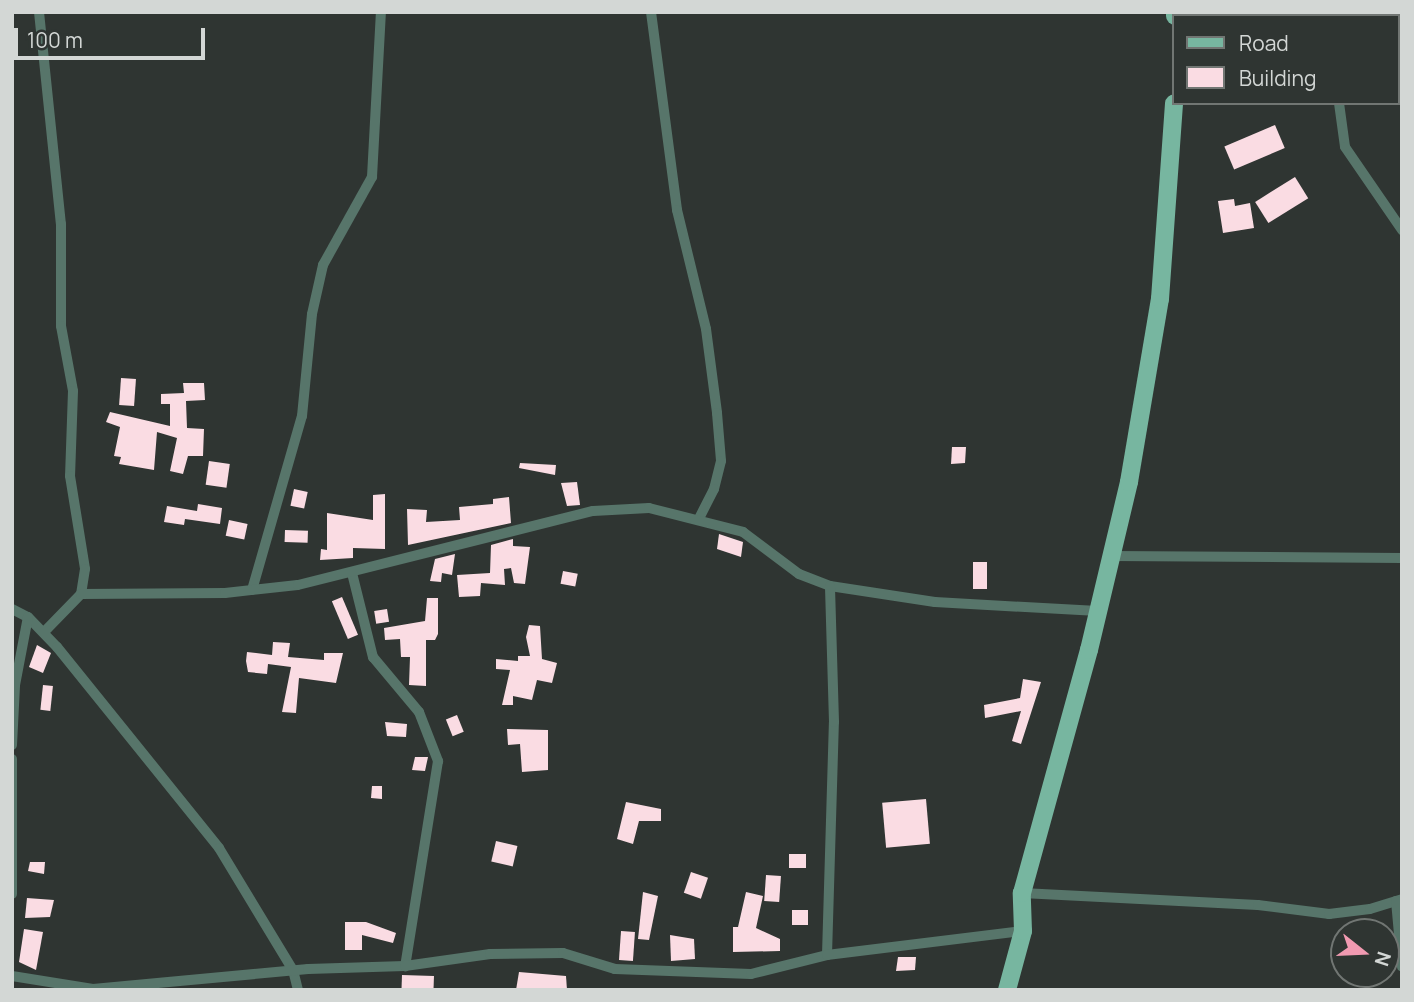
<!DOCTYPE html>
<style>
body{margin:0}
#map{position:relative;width:1414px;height:1002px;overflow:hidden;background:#2f3532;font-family:Manrope,sans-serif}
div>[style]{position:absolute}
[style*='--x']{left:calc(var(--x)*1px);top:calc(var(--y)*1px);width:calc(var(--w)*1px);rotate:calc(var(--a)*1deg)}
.building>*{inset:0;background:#fadce3;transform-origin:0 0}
.street>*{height:10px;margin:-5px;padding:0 5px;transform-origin:5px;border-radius:5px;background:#57756a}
.primary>*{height:18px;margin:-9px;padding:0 9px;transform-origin:9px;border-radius:9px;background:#77b6a0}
span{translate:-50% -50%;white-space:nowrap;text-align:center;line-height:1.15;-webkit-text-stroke:7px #2f3532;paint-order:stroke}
.frame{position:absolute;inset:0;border:14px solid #d3d7d5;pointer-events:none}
.legend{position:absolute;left:1172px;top:14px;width:228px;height:91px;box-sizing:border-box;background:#2f3532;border:2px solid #717673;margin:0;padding:9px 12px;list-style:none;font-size:21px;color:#d3d7d5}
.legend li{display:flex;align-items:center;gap:14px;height:35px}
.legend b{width:35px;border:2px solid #717673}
.north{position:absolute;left:1330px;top:918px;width:70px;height:70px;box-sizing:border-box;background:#2f3532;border:2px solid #717673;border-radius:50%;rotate:108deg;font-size:19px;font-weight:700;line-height:28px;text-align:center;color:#d3d7d5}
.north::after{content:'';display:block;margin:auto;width:24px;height:32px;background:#f19ab1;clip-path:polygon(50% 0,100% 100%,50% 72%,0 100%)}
.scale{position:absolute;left:14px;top:28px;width:191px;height:32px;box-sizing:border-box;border:4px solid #d3d7d5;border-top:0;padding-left:9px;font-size:21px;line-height:24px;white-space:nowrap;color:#d3d7d5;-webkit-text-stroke:5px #2f3532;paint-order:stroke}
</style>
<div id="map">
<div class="building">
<i style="left:1275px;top:125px;width:25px;height:55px;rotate:67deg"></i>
<i style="left:1295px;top:177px;width:25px;height:47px;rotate:58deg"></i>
<i style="clip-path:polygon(1234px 199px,1235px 206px,1250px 203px,1254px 228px,1223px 233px,1218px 201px)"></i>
<i style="left:121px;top:378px;width:15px;height:27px;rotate:4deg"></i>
<i style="clip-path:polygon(183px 383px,204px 383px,205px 400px,186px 401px,187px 428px,204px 429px,203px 456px,188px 456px,183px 474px,170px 471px,177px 438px,157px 432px,154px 470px,119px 464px,121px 457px,114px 456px,120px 427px,106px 422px,110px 412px,170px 426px,170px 404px,161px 404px,161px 394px,184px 393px)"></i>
<i style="clip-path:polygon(952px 447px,966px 447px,965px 463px,951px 464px)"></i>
<i style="left:209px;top:461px;width:21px;height:24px;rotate:8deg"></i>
<i style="clip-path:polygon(520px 463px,556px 465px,555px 475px,519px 468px)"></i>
<i style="clip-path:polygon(577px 482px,580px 505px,567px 506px,561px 483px)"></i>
<i style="left:294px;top:489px;width:14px;height:17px;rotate:12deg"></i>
<i style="clip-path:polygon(385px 494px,385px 549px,353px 548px,353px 558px,320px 560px,321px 549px,327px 550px,327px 513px,373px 520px,373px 495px)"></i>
<i style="clip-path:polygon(509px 497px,511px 523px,408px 545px,407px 509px,427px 510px,426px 522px,460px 520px,459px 507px,493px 504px,493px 499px)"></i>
<i style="clip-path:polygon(198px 504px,222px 508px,220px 524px,185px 519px,184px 525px,164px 522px,167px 506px,197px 511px)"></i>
<i style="left:229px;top:520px;width:19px;height:16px;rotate:12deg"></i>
<i style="left:285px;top:530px;width:23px;height:12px;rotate:2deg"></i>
<i style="clip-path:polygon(719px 534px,743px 542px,741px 557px,717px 549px)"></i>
<i style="clip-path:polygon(513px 539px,513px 546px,530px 547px,525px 584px,514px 583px,511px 568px,504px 569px,505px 585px,481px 583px,480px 596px,459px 597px,457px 575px,490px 573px,491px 545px)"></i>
<i style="clip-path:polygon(455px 554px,452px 575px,442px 573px,441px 582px,430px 581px,435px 559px)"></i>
<i style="left:973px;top:562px;width:14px;height:27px"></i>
<i style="left:563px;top:571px;width:15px;height:13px;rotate:11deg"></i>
<i style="left:342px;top:597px;width:41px;height:11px;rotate:67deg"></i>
<i style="clip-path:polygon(427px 598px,438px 598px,438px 634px,435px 640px,426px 640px,426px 686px,409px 685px,410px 657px,401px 657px,400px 639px,385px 640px,384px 628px,425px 621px)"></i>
<i style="left:387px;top:609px;width:13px;height:13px;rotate:81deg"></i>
<i style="clip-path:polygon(529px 625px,540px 626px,542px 659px,557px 663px,552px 683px,537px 680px,532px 700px,513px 696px,513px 705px,502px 705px,510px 670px,496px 669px,496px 659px,518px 661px,518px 656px,530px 656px,526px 637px)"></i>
<i style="clip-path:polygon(273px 642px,290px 643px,288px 657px,324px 660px,324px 653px,343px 653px,336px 683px,299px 678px,296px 713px,282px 712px,291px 667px,268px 664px,267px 674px,248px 672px,246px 661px,247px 652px,272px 655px)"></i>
<i style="clip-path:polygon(37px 645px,51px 653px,43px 673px,29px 667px)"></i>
<i style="clip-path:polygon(1023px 679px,1041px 682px,1021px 744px,1012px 741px,1021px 711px,985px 718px,984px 705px,1020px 698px)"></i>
<i style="left:43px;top:685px;width:10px;height:25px;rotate:6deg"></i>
<i style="left:457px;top:715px;width:18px;height:12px;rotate:68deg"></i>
<i style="clip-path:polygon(385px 722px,407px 724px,406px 737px,387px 736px)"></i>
<i style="clip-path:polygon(507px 729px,548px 730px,548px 770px,522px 772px,520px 744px,508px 745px)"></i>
<i style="clip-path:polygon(415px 757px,428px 757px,425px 771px,412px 770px)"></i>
<i style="clip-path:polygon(372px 786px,382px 786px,382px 799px,371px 798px)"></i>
<i style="left:926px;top:799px;width:45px;height:44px;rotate:85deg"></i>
<i style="clip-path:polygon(626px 802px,661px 809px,661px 821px,639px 821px,633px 844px,617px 839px)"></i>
<i style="left:496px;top:841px;width:22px;height:21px;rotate:13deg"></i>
<i style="left:789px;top:854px;width:17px;height:14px"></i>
<i style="clip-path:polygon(30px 862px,45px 862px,44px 874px,28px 871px)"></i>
<i style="left:691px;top:872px;width:18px;height:22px;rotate:19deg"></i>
<i style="left:766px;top:875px;width:15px;height:26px;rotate:4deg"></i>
<i style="clip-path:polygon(643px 892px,658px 896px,649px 940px,638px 939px)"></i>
<i style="clip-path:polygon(746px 892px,763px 896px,756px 928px,780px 939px,780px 951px,733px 952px,733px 927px,738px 927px)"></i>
<i style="clip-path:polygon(27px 898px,54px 900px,50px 917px,25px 918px)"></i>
<i style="left:792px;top:910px;width:16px;height:15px"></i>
<i style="clip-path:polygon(345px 922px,366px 922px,396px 933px,393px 943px,362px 935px,362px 950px,345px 950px)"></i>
<i style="clip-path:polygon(24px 929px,43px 932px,36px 970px,19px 962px)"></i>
<i style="left:621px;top:931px;width:14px;height:29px;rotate:4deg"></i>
<i style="clip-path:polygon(670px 935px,694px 939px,695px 959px,671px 961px)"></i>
<i style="clip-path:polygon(898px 957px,916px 957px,915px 970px,896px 971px)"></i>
<i style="clip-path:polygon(519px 972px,566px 976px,567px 990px,516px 990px)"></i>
<i style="left:402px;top:975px;width:32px;height:15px;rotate:2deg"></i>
</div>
<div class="street">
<i style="--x:39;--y:12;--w:213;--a:84.1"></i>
<i style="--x:61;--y:224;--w:102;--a:90"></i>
<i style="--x:61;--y:326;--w:66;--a:79.5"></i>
<i style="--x:73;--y:391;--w:85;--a:92"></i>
<i style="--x:70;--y:476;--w:94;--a:80.8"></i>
<i style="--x:85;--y:569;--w:25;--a:99"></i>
<i style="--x:81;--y:594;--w:53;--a:134.2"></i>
<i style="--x:651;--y:12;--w:200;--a:82.5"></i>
<i style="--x:677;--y:210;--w:122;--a:76.3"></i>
<i style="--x:706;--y:329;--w:85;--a:82.5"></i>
<i style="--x:717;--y:413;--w:48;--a:85.2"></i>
<i style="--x:721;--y:461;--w:29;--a:104"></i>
<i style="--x:714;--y:489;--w:33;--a:117"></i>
<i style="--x:1350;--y:16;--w:4;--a:-76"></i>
<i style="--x:1339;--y:103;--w:44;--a:82.2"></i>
<i style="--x:1345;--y:147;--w:101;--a:55.5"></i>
<i style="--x:1111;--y:556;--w:291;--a:0.4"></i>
<i style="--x:352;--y:573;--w:87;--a:76"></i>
<i style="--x:373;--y:657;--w:72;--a:50.1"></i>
<i style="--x:419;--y:712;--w:53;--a:68.8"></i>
<i style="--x:438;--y:761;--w:208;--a:99.1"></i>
<i style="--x:252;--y:590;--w:181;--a:-74"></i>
<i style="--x:302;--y:416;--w:102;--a:-84.4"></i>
<i style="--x:312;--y:314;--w:50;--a:-77.3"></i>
<i style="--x:323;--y:265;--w:101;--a:-60.9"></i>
<i style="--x:372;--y:177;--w:165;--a:-86.9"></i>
<i style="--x:81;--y:594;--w:144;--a:-0.4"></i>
<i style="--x:225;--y:593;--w:73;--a:-6.3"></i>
<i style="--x:298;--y:585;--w:304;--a:-14.1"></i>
<i style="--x:593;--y:511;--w:56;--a:-3.1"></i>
<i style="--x:649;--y:508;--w:97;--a:14.3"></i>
<i style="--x:743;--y:532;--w:70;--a:36.9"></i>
<i style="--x:799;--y:574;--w:33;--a:21"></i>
<i style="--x:830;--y:586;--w:106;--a:8.7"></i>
<i style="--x:935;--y:602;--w:163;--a:3.2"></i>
<i style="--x:12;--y:609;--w:18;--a:27"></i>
<i style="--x:28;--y:617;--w:42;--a:46"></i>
<i style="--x:57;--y:647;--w:258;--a:51.1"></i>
<i style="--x:219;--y:848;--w:143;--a:58.8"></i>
<i style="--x:293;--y:970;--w:21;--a:76"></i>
<i style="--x:12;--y:745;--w:60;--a:-87.1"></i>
<i style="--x:15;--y:685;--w:69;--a:-79.2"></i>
<i style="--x:12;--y:759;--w:135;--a:90"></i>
<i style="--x:1022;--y:893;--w:236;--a:2.9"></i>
<i style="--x:1258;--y:905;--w:72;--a:7.2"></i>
<i style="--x:1329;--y:914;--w:41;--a:-7"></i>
<i style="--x:1370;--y:909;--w:34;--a:-17"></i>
<i style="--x:1396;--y:901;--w:66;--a:84.8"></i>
<i style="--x:827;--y:955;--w:233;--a:-88.3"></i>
<i style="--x:834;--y:722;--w:136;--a:-91.7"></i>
<i style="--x:12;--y:976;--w:82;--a:9.1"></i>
<i style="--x:93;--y:989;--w:216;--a:-5.3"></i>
<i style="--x:308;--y:969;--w:97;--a:-1.8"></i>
<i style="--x:405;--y:966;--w:86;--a:-8"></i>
<i style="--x:490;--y:954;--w:73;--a:-0.8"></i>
<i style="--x:563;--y:953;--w:54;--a:17.1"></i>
<i style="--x:615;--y:969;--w:136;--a:2.1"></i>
<i style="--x:751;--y:974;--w:78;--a:-14"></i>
<i style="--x:827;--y:955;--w:197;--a:-7"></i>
</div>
<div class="primary">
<i style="--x:1175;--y:12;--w:4;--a:90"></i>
<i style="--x:1007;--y:990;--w:61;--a:-74.8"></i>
<i style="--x:1023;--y:931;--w:38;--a:-92"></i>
<i style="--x:1022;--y:893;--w:252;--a:-74.6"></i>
<i style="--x:1089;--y:650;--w:173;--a:-76.6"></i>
<i style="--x:1129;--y:482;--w:186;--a:-80.4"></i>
<i style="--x:1160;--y:299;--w:196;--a:-85.9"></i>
</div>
<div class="frame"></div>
<ul class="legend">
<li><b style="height:9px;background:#77b6a0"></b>Road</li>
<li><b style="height:19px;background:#fadce3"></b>Building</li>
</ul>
<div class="north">N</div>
<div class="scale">100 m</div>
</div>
